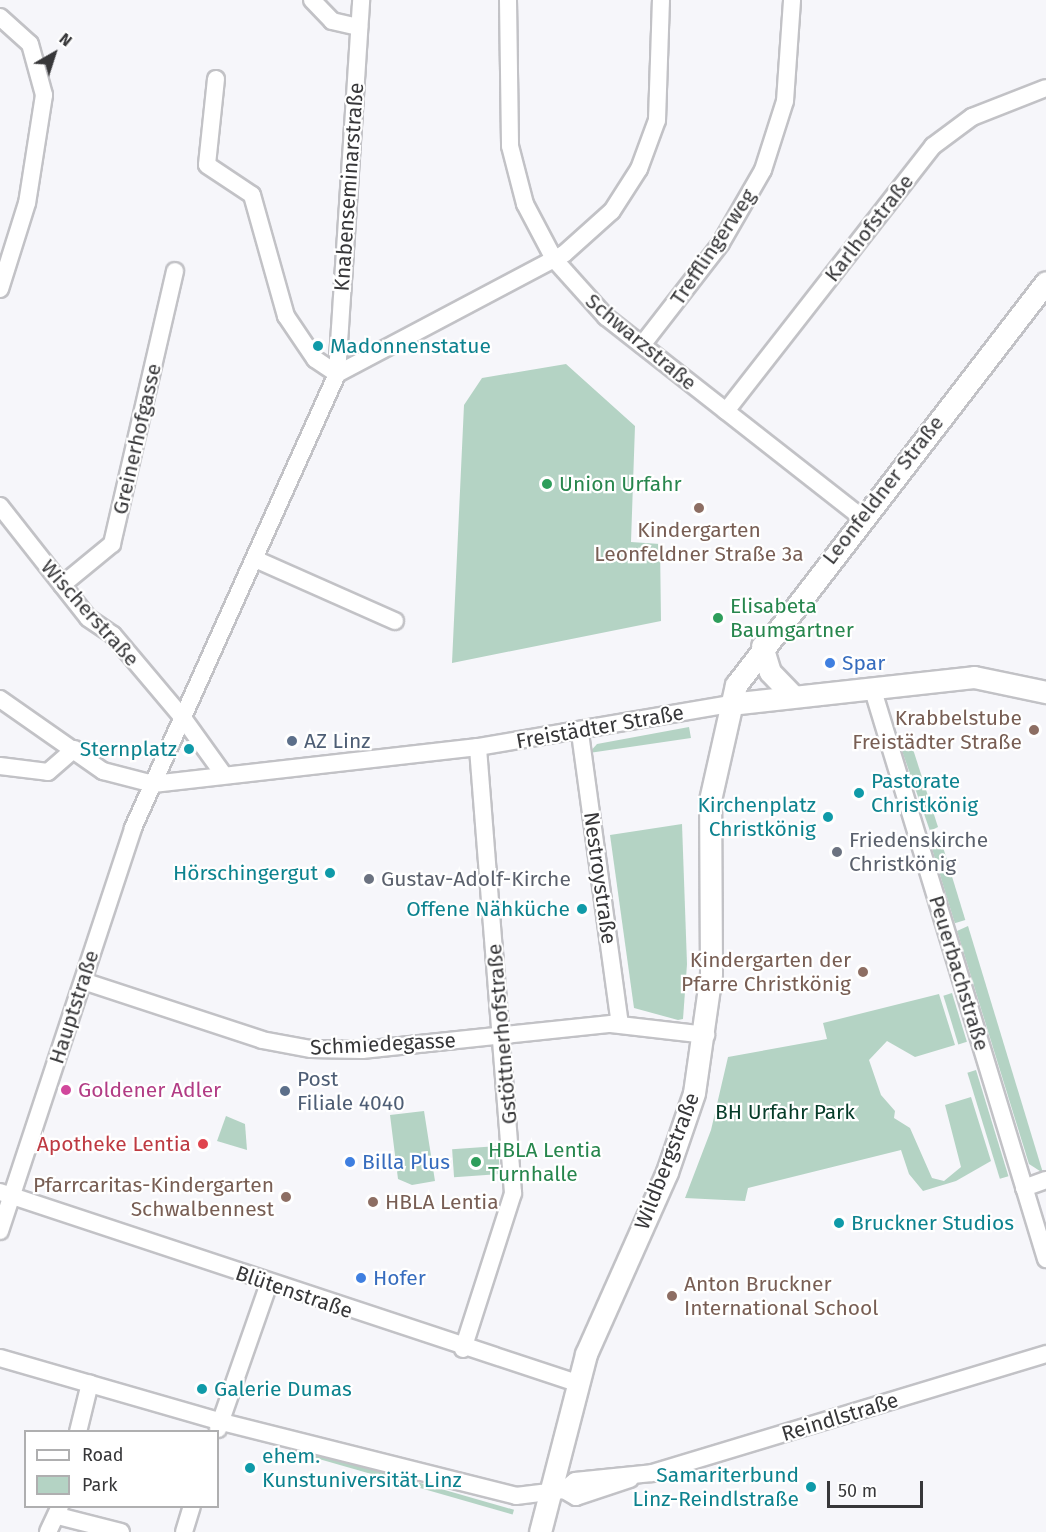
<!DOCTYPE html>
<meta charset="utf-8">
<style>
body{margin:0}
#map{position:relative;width:1046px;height:1532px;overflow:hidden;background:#f6f6fa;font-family:"Fira Sans",sans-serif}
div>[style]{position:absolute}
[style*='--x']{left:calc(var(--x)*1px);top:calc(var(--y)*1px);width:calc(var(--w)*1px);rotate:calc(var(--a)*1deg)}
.green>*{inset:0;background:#b4d3c4;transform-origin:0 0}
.roads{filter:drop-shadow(2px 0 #c2c2c6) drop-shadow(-2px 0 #c2c2c6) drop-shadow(0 2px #c2c2c6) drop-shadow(0 -2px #c2c2c6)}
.minor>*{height:16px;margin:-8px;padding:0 8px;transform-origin:8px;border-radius:8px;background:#fff}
.major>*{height:21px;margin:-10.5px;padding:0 10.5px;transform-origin:10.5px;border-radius:10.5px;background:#fff}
.dots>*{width:16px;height:16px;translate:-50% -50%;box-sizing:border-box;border:3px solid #fff;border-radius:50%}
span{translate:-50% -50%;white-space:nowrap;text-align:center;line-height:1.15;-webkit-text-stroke:4.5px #fff;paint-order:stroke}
.street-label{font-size:21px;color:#373739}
.culture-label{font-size:21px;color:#0d838f}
.left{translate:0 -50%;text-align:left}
.right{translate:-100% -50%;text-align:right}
.leisure-label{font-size:21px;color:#27864d}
.education-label{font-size:21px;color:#785e54}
.shop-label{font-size:21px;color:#366cbe}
.service-label{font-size:21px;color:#4e5e75}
.worship-label{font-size:21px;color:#5b616d}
.hotel-label{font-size:21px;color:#b23c85}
.park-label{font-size:21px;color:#063c29}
.health-label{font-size:21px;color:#be3a42}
.legend{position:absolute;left:24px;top:1430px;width:195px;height:78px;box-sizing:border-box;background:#fff;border:2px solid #afafb0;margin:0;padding:8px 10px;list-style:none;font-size:18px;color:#373739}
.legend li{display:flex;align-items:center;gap:12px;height:30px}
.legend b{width:30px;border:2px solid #afafb0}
.north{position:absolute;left:24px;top:24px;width:60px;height:60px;-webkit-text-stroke:4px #fff;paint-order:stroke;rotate:39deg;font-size:16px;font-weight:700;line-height:24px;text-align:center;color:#373739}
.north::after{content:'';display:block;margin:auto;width:21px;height:27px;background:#373739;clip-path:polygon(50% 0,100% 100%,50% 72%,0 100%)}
.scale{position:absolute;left:827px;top:1481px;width:96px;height:27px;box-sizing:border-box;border:3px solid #373739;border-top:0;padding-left:8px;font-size:18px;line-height:21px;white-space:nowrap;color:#373739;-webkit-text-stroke:4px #fff;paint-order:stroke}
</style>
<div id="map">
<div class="green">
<i style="clip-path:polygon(566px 364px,635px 426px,631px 542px,660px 544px,661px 621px,452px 663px,464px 405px,482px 378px)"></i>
<i style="clip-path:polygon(689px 727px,691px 738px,589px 753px,597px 744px)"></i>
<i style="clip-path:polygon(911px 743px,938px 827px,930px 831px,901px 748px)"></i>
<i style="clip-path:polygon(682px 824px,687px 964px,683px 1019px,678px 1020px,634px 1008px,610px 835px)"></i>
<i style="left:939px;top:834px;width:90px;height:11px;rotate:73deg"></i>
<i style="clip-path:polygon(968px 926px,1043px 1173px,1029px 1164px,957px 931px)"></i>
<i style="left:952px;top:993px;width:51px;height:9px;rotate:73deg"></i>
<i style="clip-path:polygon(939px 994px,955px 1045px,915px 1057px,887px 1041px,869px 1060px,881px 1095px,895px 1111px,894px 1118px,910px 1128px,932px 1178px,944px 1181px,961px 1167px,945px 1105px,971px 1097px,991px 1161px,956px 1181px,923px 1191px,909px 1174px,901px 1150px,748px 1188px,745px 1201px,685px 1198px,711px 1130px,728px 1057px,827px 1039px,823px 1023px)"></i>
<i style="left:976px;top:1070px;width:111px;height:9px;rotate:73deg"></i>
<i style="clip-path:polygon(424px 1111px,435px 1181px,412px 1185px,398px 1179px,390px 1115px)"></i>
<i style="clip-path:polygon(226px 1116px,245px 1124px,247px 1150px,217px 1141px)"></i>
<i style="left:498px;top:1146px;width:28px;height:46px;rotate:86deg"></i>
<i style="left:316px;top:1453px;width:206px;height:5px;rotate:16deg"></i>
</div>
<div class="roads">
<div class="minor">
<i style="--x:312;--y:0;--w:29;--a:46"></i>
<i style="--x:332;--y:21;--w:28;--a:13"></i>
<i style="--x:508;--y:0;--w:146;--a:89.2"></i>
<i style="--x:510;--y:146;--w:60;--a:75.5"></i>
<i style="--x:525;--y:204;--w:62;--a:62.2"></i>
<i style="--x:554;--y:259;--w:78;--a:48.1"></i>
<i style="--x:606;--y:317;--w:324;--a:38.1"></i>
<i style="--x:0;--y:17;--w:40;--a:42"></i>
<i style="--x:30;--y:44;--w:53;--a:74.6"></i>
<i style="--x:44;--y:95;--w:109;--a:98.9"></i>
<i style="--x:27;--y:203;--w:90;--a:107.4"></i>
<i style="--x:216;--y:79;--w:86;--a:96"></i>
<i style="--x:207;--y:165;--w:54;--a:33.7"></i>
<i style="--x:252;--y:195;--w:126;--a:74.3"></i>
<i style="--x:286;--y:316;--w:52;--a:56"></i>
<i style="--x:315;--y:359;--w:27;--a:34"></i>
<i style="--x:337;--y:374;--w:257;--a:-27.9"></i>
<i style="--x:564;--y:254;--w:64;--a:-41.9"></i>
<i style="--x:612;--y:211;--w:50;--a:-57.3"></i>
<i style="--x:639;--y:169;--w:52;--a:-69.8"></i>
<i style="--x:657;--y:120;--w:120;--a:-88.1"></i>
<i style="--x:642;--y:345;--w:129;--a:-52.2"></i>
<i style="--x:721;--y:243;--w:84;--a:-60.1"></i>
<i style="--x:763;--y:170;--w:72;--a:-72.3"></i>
<i style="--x:785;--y:101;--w:101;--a:-86"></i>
<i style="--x:726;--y:411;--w:336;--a:-52"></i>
<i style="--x:933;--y:146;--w:49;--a:-36.6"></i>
<i style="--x:972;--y:117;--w:79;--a:-21.4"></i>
<i style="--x:0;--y:506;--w:142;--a:51.8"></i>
<i style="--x:88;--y:618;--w:30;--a:34"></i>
<i style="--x:113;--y:635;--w:109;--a:49.9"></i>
<i style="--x:183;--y:718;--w:70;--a:54.3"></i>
<i style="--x:255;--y:559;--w:153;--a:23.9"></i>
<i style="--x:62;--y:585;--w:65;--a:-39.4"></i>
<i style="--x:112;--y:544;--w:280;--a:-77"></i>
<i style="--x:872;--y:687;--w:598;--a:73.08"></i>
<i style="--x:0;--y:699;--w:126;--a:35"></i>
<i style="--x:103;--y:771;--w:52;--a:14.6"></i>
<i style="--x:153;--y:784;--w:327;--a:-6.5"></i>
<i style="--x:478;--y:747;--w:256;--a:-9.7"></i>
<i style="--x:580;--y:733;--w:294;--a:82.2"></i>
<i style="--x:0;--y:766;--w:48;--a:7.1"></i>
<i style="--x:48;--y:772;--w:35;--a:-41"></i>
<i style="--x:83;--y:981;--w:188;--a:18.2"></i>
<i style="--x:262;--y:1040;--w:50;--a:10.4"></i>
<i style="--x:311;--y:1049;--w:51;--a:1.1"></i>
<i style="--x:362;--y:1050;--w:250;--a:-6"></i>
<i style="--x:611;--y:1024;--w:96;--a:6.6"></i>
<i style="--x:1024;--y:1188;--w:23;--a:-20"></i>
<i style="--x:0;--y:1192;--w:608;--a:18.32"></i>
<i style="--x:0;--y:1231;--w:424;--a:-71.7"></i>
<i style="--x:133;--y:828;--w:498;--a:-65.8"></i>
<i style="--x:337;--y:374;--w:375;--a:-86.3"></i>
<i style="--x:463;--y:1349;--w:164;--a:-72.2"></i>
<i style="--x:513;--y:1193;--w:447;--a:-94.5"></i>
<i style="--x:0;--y:1358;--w:231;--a:16.1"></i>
<i style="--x:222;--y:1422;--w:303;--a:14.1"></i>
<i style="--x:516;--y:1496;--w:48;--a:-7.1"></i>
<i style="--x:564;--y:1490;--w:14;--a:-39"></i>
<i style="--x:575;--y:1481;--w:77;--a:-5.9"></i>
<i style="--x:652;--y:1473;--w:412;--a:-16.8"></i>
<i style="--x:218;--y:1429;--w:155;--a:-70.7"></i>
<i style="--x:78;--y:1432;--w:50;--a:-76.2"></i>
<i style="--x:564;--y:1490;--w:14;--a:30"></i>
<i style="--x:576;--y:1497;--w:57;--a:-18.4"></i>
<i style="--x:58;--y:1516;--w:65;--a:14.3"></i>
<i style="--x:48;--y:1532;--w:29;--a:-65"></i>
<i style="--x:184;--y:1532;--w:27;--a:-73"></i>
</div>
<div class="major">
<i style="--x:762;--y:646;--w:27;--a:73"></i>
<i style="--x:770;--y:672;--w:33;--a:46"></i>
<i style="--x:730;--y:704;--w:245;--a:-6.3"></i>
<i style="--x:974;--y:677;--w:74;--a:11.8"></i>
<i style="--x:540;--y:1532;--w:184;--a:-75.5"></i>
<i style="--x:586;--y:1354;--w:199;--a:-66"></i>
<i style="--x:667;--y:1172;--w:83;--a:-71.1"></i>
<i style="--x:694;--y:1093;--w:121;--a:-81.9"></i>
<i style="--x:711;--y:973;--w:173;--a:-90.3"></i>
<i style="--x:710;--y:800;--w:118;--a:-77.3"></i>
<i style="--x:736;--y:685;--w:508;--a:-52.43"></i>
</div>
</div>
<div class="dots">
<i style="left:318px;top:346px;background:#0f9aa8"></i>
<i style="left:547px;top:484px;background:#2e9e5b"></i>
<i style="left:699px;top:508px;background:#8d6e63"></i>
<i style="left:718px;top:618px;background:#2e9e5b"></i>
<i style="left:830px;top:663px;background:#3f7fe0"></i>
<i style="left:1034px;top:730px;background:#8d6e63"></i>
<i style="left:292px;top:741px;background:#5c6f8a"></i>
<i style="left:189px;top:749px;background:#0f9aa8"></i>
<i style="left:859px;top:793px;background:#0f9aa8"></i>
<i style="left:828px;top:817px;background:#0f9aa8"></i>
<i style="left:837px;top:852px;background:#6b7280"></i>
<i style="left:330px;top:873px;background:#0f9aa8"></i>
<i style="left:369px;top:879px;background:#6b7280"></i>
<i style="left:582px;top:909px;background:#0f9aa8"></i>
<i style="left:863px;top:972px;background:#8d6e63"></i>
<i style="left:66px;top:1090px;background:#d1479c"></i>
<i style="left:285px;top:1091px;background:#5c6f8a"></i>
<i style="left:203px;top:1144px;background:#e0444e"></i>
<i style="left:350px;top:1162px;background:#3f7fe0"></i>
<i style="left:476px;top:1162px;background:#2e9e5b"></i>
<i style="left:286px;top:1197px;background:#8d6e63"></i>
<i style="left:373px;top:1202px;background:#8d6e63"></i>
<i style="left:839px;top:1223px;background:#0f9aa8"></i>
<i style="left:361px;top:1278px;background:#3f7fe0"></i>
<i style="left:672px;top:1296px;background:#8d6e63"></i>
<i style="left:202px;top:1389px;background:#0f9aa8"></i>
<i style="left:250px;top:1468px;background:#0f9aa8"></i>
<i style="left:811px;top:1487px;background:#0f9aa8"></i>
</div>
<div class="street-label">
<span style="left:349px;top:187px;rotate:-86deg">Knabenseminarstraße</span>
<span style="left:869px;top:228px;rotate:-52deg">Karlhofstraße</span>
<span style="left:713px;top:247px;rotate:-56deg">Trefflingerweg</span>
<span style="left:641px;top:342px;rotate:40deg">Schwarzstraße</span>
<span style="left:137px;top:439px;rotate:-77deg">Greinerhofgasse</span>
<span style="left:883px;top:490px;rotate:-52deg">Leonfeldner Straße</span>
<span style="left:90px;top:613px;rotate:48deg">Wischerstraße</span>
<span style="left:600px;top:727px;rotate:-10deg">Freistädter Straße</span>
<span style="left:600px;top:878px;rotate:82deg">Nestroystraße</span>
<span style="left:959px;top:973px;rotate:73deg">Peuerbachstraße</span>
<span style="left:74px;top:1007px;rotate:-72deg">Hauptstraße</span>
<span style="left:502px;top:1034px;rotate:-95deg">Gstöttnerhofstraße</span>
<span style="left:383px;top:1044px;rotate:-3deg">Schmiedegasse</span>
<span style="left:667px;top:1161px;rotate:-69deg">Wildbergstraße</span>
<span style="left:294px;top:1292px;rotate:19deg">Blütenstraße</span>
<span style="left:840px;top:1417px;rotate:-17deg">Reindlstraße</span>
</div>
<div class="culture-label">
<span class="left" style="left:330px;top:346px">Madonnenstatue</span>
<span class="right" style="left:177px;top:749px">Sternplatz</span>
<span class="left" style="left:871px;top:793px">Pastorate<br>Christkönig</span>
<span class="right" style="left:816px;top:817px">Kirchenplatz<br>Christkönig</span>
<span class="right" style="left:318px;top:873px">Hörschingergut</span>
<span class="right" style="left:570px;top:909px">Offene Nähküche</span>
<span class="left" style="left:851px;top:1223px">Bruckner Studios</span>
<span class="left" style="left:214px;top:1389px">Galerie Dumas</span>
<span class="left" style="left:262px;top:1468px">ehem.<br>Kunstuniversität Linz</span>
<span class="right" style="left:799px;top:1487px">Samariterbund<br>Linz-Reindlstraße</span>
</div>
<div class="leisure-label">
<span class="left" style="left:559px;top:484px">Union Urfahr</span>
<span class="left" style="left:730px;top:618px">Elisabeta<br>Baumgartner</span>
<span class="left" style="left:488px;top:1162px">HBLA Lentia<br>Turnhalle</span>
</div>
<div class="education-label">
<span style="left:699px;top:542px">Kindergarten<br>Leonfeldner Straße 3a</span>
<span class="right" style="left:1022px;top:730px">Krabbelstube<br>Freistädter Straße</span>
<span class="right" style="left:851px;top:972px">Kindergarten der<br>Pfarre Christkönig</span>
<span class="right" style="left:274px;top:1197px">Pfarrcaritas-Kindergarten<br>Schwalbennest</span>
<span class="left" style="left:385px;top:1202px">HBLA Lentia</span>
<span class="left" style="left:684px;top:1296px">Anton Bruckner<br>International School</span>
</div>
<div class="shop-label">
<span class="left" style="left:842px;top:663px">Spar</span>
<span class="left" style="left:362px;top:1162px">Billa Plus</span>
<span class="left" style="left:373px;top:1278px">Hofer</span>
</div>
<div class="service-label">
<span class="left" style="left:304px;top:741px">AZ Linz</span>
<span class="left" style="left:297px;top:1091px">Post<br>Filiale 4040</span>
</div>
<div class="worship-label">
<span class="left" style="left:849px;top:852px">Friedenskirche<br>Christkönig</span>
<span class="left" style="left:381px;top:879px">Gustav-Adolf-Kirche</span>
</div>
<div class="hotel-label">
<span class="left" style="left:78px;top:1090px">Goldener Adler</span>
</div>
<div class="park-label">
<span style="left:785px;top:1112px">BH Urfahr Park</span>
</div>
<div class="health-label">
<span class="right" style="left:191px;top:1144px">Apotheke Lentia</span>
</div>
<ul class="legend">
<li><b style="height:8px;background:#fff"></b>Road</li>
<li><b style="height:16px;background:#b4d3c4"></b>Park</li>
</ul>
<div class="north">N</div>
<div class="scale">50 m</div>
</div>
